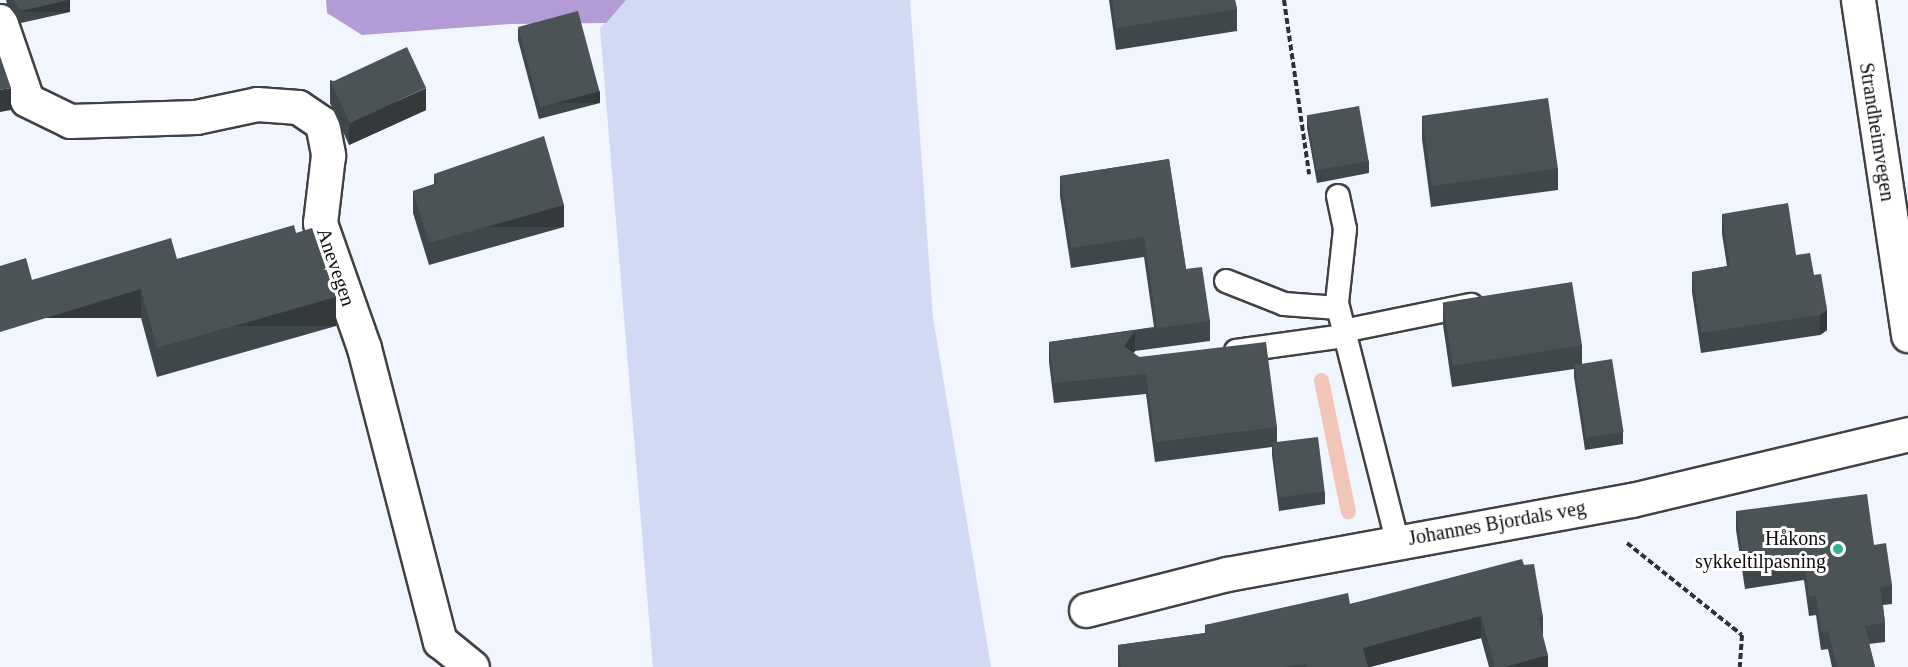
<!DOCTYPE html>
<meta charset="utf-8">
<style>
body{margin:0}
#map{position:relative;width:1908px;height:667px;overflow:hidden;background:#f0f5fe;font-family:Georgia,serif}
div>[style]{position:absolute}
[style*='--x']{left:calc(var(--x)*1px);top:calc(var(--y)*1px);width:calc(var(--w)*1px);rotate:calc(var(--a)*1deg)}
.farmland>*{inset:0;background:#d2d9f2}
.forest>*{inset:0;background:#b39cd5}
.stream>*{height:15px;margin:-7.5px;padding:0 7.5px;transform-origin:7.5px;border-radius:7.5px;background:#f1c5b8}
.path>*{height:4px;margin-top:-2px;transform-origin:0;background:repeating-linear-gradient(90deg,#303030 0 6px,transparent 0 9px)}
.roads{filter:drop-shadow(2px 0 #414141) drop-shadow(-2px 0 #414141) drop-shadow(0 2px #414141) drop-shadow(0 -2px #414141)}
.service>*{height:22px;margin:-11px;padding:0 11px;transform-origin:11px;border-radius:11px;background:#fff}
.minor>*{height:33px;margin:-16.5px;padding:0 16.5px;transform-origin:16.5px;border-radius:16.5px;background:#fff}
.wall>*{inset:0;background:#40474a}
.shaded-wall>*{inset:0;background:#343a3c;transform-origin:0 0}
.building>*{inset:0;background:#4b5356;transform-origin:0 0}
.dots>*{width:16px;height:16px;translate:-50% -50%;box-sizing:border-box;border:3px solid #fff;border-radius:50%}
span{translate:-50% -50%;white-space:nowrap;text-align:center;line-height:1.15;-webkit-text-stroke:6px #fff;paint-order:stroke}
.street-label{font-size:20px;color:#0e0e0e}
.poi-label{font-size:20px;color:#0e0e0e}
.right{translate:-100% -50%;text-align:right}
</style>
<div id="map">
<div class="farmland">
<i style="clip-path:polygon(626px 0,910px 0,933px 317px,991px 667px,653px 667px,600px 28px)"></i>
</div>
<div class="forest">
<i style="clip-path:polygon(326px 0,626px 0,606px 23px,510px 24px,362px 35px,327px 13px)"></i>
</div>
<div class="stream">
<i style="--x:1321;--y:380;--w:134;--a:78.4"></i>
</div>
<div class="path">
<i style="--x:1284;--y:0;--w:176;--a:81.8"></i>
<i style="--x:1627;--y:543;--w:147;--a:38.7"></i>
<i style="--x:1742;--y:635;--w:32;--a:94"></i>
</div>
<div class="roads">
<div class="service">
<i style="--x:1338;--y:196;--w:34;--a:78"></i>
<i style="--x:1345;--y:229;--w:74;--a:96.2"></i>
<i style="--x:1337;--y:303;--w:244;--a:75.8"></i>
<i style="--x:1226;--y:281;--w:62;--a:21.6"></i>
<i style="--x:1284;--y:304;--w:54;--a:4.2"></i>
<i style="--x:1343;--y:331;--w:131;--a:-11.5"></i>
<i style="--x:1236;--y:351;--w:109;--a:-7.9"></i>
</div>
<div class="minor">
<i style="--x:1858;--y:0;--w:339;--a:81.5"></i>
<i style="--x:0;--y:21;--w:83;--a:71.1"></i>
<i style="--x:27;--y:100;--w:48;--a:26"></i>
<i style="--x:70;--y:121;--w:126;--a:-1.8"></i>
<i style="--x:196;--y:117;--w:62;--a:-12"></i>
<i style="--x:257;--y:104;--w:41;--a:4.2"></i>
<i style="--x:298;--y:107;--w:29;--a:34"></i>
<i style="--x:322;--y:123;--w:33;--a:79"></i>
<i style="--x:328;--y:155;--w:68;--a:96.7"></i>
<i style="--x:320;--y:223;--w:133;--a:70.6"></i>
<i style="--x:364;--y:348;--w:303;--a:75.5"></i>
<i style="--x:440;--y:641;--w:41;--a:39.1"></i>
<i style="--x:1086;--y:610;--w:146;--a:-14.3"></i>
<i style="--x:1227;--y:574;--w:412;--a:-10.4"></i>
<i style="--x:1632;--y:500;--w:284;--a:-13.4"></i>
</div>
</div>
<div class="wall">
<i style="clip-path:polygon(6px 0,68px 0,70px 12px,21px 23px,7px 4px)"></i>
<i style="clip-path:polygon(1109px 0,1235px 0,1237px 9px,1237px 31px,1116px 50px)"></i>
<i style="clip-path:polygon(518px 28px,600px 103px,539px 119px,518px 40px)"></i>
<i style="clip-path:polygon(330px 80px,426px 110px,349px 145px,330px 103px)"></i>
<i style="clip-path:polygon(1307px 116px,1369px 161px,1369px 173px,1317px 183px,1307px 128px)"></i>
<i style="clip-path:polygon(1422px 116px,1558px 168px,1558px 190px,1431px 207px,1422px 139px)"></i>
<i style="clip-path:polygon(1169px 159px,1186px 269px,1210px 321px,1210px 341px,1135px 351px,1133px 353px,1139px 357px,1277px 427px,1277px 442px,1325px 492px,1325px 504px,1279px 511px,1272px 455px,1272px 447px,1155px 462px,1146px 394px,1054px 403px,1049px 362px,1049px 342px,1154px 327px,1144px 257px,1071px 268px,1060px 196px,1060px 176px)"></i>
<i style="clip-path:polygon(434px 174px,564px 227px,429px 265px,413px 213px,413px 191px,434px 184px)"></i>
<i style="clip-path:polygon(1722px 214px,1796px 255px,1814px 275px,1827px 330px,1820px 335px,1701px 353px,1692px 292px,1692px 272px,1727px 266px,1722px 234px)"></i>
<i style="clip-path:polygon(296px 233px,336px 326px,157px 377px,141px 318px,32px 280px,177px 259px)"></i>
<i style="clip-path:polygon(1443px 303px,1582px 345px,1582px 364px,1623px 432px,1623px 444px,1585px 450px,1574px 377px,1574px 369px,1452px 387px,1443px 325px)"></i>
<i style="clip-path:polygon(1736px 511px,1874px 545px,1892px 585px,1892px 604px,1883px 605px,1885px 623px,1885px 642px,1869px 644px,1875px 667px,1832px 667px,1828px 649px,1821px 650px,1816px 615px,1809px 616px,1804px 580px,1745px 589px,1736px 530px)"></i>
<i style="clip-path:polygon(1524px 565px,1543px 617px,1543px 638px,1548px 667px,1489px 667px,1481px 638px,1370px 667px,1118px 667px,1118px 645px,1205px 633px,1205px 625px,1350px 604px)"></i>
</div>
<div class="shaded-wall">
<i style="left:70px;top:0;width:12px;height:50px;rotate:90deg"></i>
<i style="clip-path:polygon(11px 88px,11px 110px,0 112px,0 90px)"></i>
<i style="clip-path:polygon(426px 88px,426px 110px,349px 145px,349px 123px)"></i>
<i style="left:600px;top:91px;width:12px;height:63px;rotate:90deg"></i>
<i style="left:564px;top:205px;width:22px;height:140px;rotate:90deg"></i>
<i style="left:141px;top:289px;width:29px;height:147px;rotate:90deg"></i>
<i style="left:336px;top:297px;width:29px;height:186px;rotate:90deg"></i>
<i style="clip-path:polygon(1827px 309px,1827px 330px,1820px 335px,1820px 315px)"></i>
<i style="clip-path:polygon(1135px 331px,1135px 351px,1124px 366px,1124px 346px)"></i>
<i style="clip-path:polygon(1481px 616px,1481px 638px,1370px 667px,1363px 667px,1363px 648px)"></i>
<i style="clip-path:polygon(1548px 655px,1548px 667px,1504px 667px)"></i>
</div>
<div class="building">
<i style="clip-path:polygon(13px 0,68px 0,21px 11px)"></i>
<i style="clip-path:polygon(1112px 0,1235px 0,1237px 9px,1116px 28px)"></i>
<i style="left:578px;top:11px;width:83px;height:62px;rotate:75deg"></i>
<i style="left:407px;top:47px;width:45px;height:84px;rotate:65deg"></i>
<i style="clip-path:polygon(0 56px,11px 88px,0 90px)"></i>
<i style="left:1548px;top:98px;width:71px;height:127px;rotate:82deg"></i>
<i style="left:1359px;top:106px;width:56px;height:53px;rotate:80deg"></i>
<i style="clip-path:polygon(544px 136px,564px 205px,429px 243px,413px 191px,437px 184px,434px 174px)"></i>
<i style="clip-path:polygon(1169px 159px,1186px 269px,1202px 267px,1210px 321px,1135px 331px,1124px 346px,1139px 357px,1266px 342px,1277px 427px,1155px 442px,1146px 374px,1054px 383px,1049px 342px,1157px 327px,1144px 237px,1071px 248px,1060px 176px)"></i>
<i style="clip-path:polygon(1788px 203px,1796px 255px,1810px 253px,1814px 275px,1821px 274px,1827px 309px,1820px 315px,1701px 333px,1692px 272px,1730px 266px,1722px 214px)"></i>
<i style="clip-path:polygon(294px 225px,296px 233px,312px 228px,336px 297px,157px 348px,141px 289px,0 332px,0 266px,26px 258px,32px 280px,171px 238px,177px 259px)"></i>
<i style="left:1572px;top:282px;width:64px;height:131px;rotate:81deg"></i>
<i style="left:1612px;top:359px;width:74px;height:38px;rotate:81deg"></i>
<i style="left:1318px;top:437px;width:55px;height:46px;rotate:83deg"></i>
<i style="clip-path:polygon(1867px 494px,1874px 545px,1886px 543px,1892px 585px,1880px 587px,1885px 623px,1865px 626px,1875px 667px,1837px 667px,1828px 631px,1821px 632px,1816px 596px,1809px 597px,1804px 561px,1745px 570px,1736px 511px)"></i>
<i style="clip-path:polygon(1522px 559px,1524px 565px,1534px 564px,1543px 617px,1538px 617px,1548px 655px,1504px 667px,1495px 667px,1481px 616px,1363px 648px,1368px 667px,1307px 667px,1306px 664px,1284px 667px,1121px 667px,1118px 645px,1206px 633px,1205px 625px,1348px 593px,1350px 604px)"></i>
</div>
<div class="dots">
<i style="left:1838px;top:549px;background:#31b39a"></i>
</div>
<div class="street-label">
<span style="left:1877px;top:132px;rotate:81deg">Strandheimvegen</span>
<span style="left:336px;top:267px;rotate:71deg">Anevegen</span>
<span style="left:1497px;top:523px;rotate:-10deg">Johannes Bjordals veg</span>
</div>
<div class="poi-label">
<span class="right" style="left:1826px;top:550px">Håkons<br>sykkeltilpasning</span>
</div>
</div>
